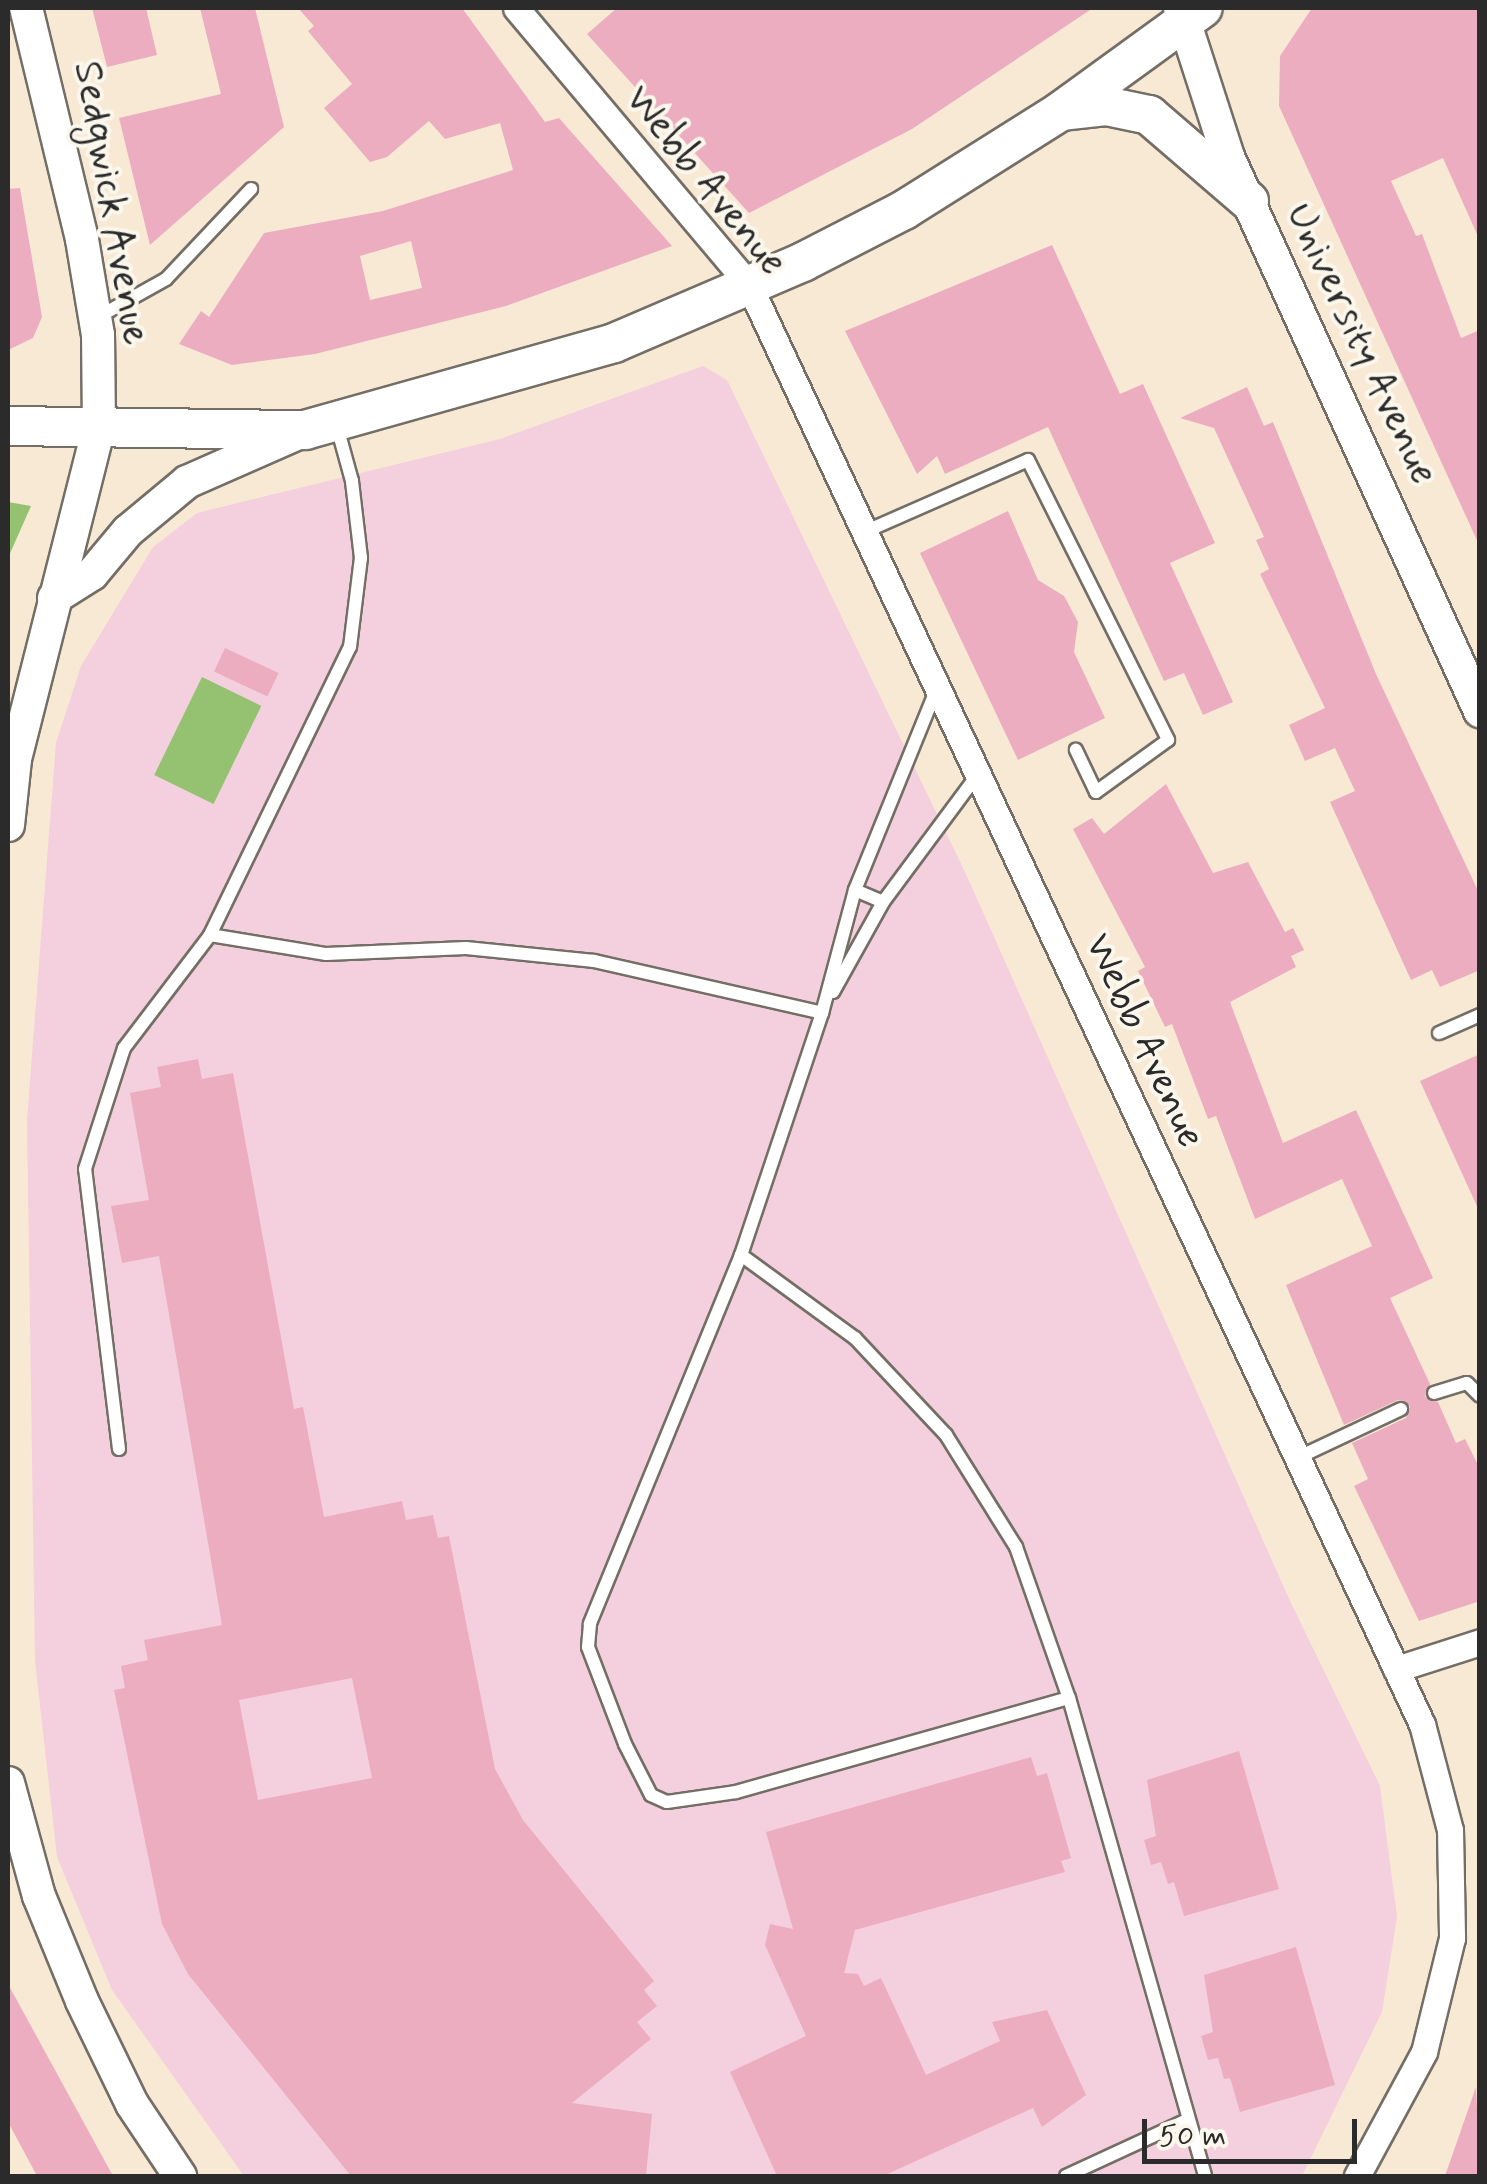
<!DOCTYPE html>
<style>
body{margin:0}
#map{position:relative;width:1487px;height:2184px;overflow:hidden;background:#f8e9d5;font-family:Mynerve,sans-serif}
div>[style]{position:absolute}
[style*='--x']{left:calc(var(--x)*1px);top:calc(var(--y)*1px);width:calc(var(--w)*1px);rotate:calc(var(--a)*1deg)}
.built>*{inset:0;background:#f4cfde}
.green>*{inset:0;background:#94c270;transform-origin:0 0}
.building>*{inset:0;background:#edadc1;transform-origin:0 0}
.roads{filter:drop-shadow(2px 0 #736e66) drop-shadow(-2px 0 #736e66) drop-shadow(0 2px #736e66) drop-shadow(0 -2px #736e66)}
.service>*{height:12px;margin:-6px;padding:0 6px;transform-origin:6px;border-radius:6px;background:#fff}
.minor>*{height:25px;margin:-12.5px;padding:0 12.5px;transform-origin:12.5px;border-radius:12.5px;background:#fff}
.tertiary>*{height:32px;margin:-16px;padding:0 16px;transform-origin:16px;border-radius:16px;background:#fff}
.secondary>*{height:38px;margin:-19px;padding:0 19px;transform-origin:19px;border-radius:19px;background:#fff}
span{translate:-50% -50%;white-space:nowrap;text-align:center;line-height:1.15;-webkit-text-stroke:8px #fbf7ec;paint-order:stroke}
.street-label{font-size:40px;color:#2b2b2b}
.frame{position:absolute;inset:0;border:10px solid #2b2b2b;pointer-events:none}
.scale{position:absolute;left:1142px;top:2119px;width:215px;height:45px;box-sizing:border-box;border:5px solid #2b2b2b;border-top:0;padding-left:12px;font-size:30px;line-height:35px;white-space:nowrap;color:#2b2b2b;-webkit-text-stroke:8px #fbf7ec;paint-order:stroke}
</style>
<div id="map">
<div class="built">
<i style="clip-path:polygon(703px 366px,727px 380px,966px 874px,1291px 1603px,1380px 1786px,1397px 1917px,1382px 2012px,1302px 2176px,244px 2176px,112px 1990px,57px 1857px,35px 1661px,27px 1120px,56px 743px,81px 666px,153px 547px,197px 513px,500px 439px)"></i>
</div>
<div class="green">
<i style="clip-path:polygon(8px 502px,31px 506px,8px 558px)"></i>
<i style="left:202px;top:677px;width:66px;height:109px;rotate:26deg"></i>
</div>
<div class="building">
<i style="clip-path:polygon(92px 8px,146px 8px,157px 55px,107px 67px)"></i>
<i style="clip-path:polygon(200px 8px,255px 8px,284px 127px,150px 245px,119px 118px,221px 94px)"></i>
<i style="clip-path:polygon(evenodd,298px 8px,462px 8px,545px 122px,559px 118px,672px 246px,506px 306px,315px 354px,232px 365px,179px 344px,201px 311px,209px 317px,264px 233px,383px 211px,513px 170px,500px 123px,445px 139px,429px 121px,387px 157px,370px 162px,324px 108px,352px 84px,308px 31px,314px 26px,298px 8px,411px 241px,422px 288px,370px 300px,360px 256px,411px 241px)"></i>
<i style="clip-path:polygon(617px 8px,1093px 8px,912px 129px,749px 213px,587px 34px)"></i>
<i style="clip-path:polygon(1312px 8px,1480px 8px,1480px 241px,1443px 158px,1391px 181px,1416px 236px,1422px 234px,1461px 338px,1480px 330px,1480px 547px,1279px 106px,1280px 56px)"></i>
<i style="clip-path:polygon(20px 188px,42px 317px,33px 338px,8px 350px,8px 189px)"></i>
<i style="clip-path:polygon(1052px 245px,1120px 394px,1143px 384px,1215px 543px,1170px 563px,1233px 702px,1203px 715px,1184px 673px,1164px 681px,1048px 427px,945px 474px,937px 456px,917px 474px,845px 331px)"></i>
<i style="clip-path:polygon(1247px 387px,1264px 426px,1273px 422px,1376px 674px,1480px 895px,1480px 970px,1440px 987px,1432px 970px,1411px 980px,1330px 802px,1355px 791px,1335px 748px,1305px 761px,1289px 725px,1325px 708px,1260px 574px,1269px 569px,1256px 540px,1264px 537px,1214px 428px,1180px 418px)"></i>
<i style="clip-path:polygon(1008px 511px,1038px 580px,1064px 596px,1078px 622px,1074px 652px,1105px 718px,1018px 760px,920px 553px)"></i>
<i style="left:225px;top:648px;width:59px;height:26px;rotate:25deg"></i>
<i style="clip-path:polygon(1166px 784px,1213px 873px,1248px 862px,1285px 932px,1293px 928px,1304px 950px,1291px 956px,1296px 967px,1230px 1002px,1283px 1143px,1356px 1110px,1433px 1278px,1390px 1298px,1430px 1384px,1425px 1397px,1438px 1402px,1456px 1443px,1465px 1439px,1480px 1469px,1480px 1601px,1419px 1621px,1354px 1486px,1368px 1479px,1352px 1443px,1406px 1418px,1410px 1406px,1398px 1400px,1344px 1425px,1286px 1285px,1372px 1246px,1342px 1179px,1255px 1219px,1216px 1116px,1208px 1119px,1172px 1024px,1165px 1027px,1138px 971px,1145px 967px,1073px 829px,1092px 818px,1104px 834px)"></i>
<i style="clip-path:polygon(1480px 1054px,1480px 1213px,1420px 1081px)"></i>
<i style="clip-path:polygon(evenodd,198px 1059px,202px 1079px,233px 1073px,294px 1409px,303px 1407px,324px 1517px,402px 1501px,406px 1520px,433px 1515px,438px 1538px,449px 1536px,495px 1769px,523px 1820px,654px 1981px,644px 1990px,657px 2006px,637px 2022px,651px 2039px,572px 2103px,652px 2114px,646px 2176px,351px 2176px,188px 1974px,162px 1924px,114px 1690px,125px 1688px,121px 1666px,148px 1660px,144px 1640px,222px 1625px,159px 1256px,122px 1263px,111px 1206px,149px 1200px,130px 1093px,161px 1087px,157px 1067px,198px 1059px,352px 1678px,372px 1778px,258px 1800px,239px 1700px,352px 1678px)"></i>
<i style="clip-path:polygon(1239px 1751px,1279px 1889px,1184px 1916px,1174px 1882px,1168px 1884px,1161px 1862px,1151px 1865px,1144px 1840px,1156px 1836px,1147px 1780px)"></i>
<i style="clip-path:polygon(1031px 1757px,1037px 1776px,1047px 1773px,1071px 1858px,1061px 1861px,1065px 1872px,855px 1930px,844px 1973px,858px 1974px,864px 1986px,881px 1978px,926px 2075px,1000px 2041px,992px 2022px,1047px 2010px,1086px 2095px,1042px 2127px,1033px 2108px,883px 2176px,777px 2176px,730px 2072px,806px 2036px,765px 1945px,770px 1924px,793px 1929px,766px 1832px)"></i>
<i style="clip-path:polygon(1296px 1947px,1335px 2085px,1240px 2112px,1230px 2078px,1224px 2079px,1218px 2058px,1208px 2060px,1201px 2036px,1213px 2032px,1204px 1975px)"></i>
<i style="clip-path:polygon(8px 1984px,113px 2176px,37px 2176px,8px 2122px)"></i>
<i style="clip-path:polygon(1476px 2087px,1480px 2176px,1445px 2176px)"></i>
</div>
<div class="roads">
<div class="service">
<i style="--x:98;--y:317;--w:78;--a:-29.2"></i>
<i style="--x:166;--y:279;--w:124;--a:-46.6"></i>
<i style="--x:864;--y:532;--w:179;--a:-23.7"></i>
<i style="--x:1028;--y:460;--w:313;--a:63.4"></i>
<i style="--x:1168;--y:740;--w:89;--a:144.2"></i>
<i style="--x:1096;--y:792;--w:47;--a:-115.5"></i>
<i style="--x:937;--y:688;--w:218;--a:112.1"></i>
<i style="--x:855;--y:890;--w:127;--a:105"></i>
<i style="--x:822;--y:1013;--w:255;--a:108.5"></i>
<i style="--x:741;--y:1255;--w:399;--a:112.3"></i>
<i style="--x:590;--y:1624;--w:23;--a:95"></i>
<i style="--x:588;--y:1647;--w:104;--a:69.1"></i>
<i style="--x:625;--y:1744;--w:57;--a:63"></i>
<i style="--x:651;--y:1795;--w:17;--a:24"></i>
<i style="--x:667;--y:1802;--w:70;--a:-8.2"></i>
<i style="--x:736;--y:1792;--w:346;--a:-15.8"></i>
<i style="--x:855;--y:890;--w:30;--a:23"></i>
<i style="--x:210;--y:935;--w:320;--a:-64.1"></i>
<i style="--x:350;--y:647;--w:90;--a:-83"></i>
<i style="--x:361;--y:558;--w:78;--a:-96.7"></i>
<i style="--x:352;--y:481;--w:60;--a:-105.4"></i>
<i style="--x:833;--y:992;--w:103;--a:-60.9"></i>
<i style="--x:883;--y:902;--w:159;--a:-53.4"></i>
<i style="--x:1439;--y:1033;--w:45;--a:-23.7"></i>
<i style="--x:741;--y:1255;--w:141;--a:36.1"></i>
<i style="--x:855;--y:1338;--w:133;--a:46.8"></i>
<i style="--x:946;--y:1435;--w:132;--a:58"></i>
<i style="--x:1016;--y:1547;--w:160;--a:70.7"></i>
<i style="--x:1069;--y:1698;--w:497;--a:74.1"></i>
<i style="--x:1434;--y:1393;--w:34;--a:-17"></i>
<i style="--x:1467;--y:1383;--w:18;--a:45"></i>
<i style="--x:119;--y:1449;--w:282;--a:-96.9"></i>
<i style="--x:85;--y:1169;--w:127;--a:-72.1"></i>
<i style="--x:124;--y:1048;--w:142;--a:-52.7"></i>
<i style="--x:210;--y:935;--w:118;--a:9.3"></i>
<i style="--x:326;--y:954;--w:140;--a:-2.5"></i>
<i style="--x:466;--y:948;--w:129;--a:5.8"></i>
<i style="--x:594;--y:961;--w:234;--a:12.8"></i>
<i style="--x:1297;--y:1458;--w:115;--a:-25.2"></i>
<i style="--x:1066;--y:2176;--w:133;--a:-24.8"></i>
</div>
<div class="minor">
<i style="--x:516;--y:8;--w:362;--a:49.9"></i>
<i style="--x:749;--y:285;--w:1589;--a:64.94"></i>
<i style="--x:1422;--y:1724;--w:110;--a:75.2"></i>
<i style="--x:1450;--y:1830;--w:108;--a:88.9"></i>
<i style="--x:1452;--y:1938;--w:117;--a:103.8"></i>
<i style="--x:1424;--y:2052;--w:141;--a:118.4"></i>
<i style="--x:1396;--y:1669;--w:88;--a:-17.8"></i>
</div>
<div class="tertiary">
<i style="--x:1180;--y:8;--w:157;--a:72.1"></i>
<i style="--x:1228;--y:157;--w:609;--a:65.54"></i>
<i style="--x:54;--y:598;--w:45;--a:-32.3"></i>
<i style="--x:92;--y:574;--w:56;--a:-50.1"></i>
<i style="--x:128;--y:531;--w:77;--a:-39.7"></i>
<i style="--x:187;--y:482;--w:129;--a:-23.8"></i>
<i style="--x:8;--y:825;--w:66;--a:-83.9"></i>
<i style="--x:15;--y:759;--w:341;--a:-75.8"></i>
<i style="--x:99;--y:428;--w:93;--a:-90.6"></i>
<i style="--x:98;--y:335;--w:97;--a:-99.5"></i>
<i style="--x:82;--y:239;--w:238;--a:-103.6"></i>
<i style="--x:8;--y:1783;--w:117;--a:74.7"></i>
<i style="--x:39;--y:1896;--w:113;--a:67.7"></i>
<i style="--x:82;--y:2001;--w:114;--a:64.1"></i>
<i style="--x:132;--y:2104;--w:87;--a:56.3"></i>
</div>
<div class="secondary">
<i style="--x:1063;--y:111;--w:43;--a:-6.6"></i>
<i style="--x:1106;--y:106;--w:44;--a:11.8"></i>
<i style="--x:1149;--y:115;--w:132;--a:40.7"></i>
<i style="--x:8;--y:426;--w:297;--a:0.8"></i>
<i style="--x:305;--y:430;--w:321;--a:-15.7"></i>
<i style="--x:614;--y:343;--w:206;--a:-23.2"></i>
<i style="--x:803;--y:262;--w:114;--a:-27.2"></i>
<i style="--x:904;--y:210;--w:186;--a:-32.2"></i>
<i style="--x:1061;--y:111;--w:175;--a:-36"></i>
</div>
</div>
<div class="street-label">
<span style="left:705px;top:181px;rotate:51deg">Webb Avenue</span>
<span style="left:111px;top:203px;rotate:80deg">Sedgwick Avenue</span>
<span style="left:1361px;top:344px;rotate:65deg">University Avenue</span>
<span style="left:1144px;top:1041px;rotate:65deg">Webb Avenue</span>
</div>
<div class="frame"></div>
<div class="scale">50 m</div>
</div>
